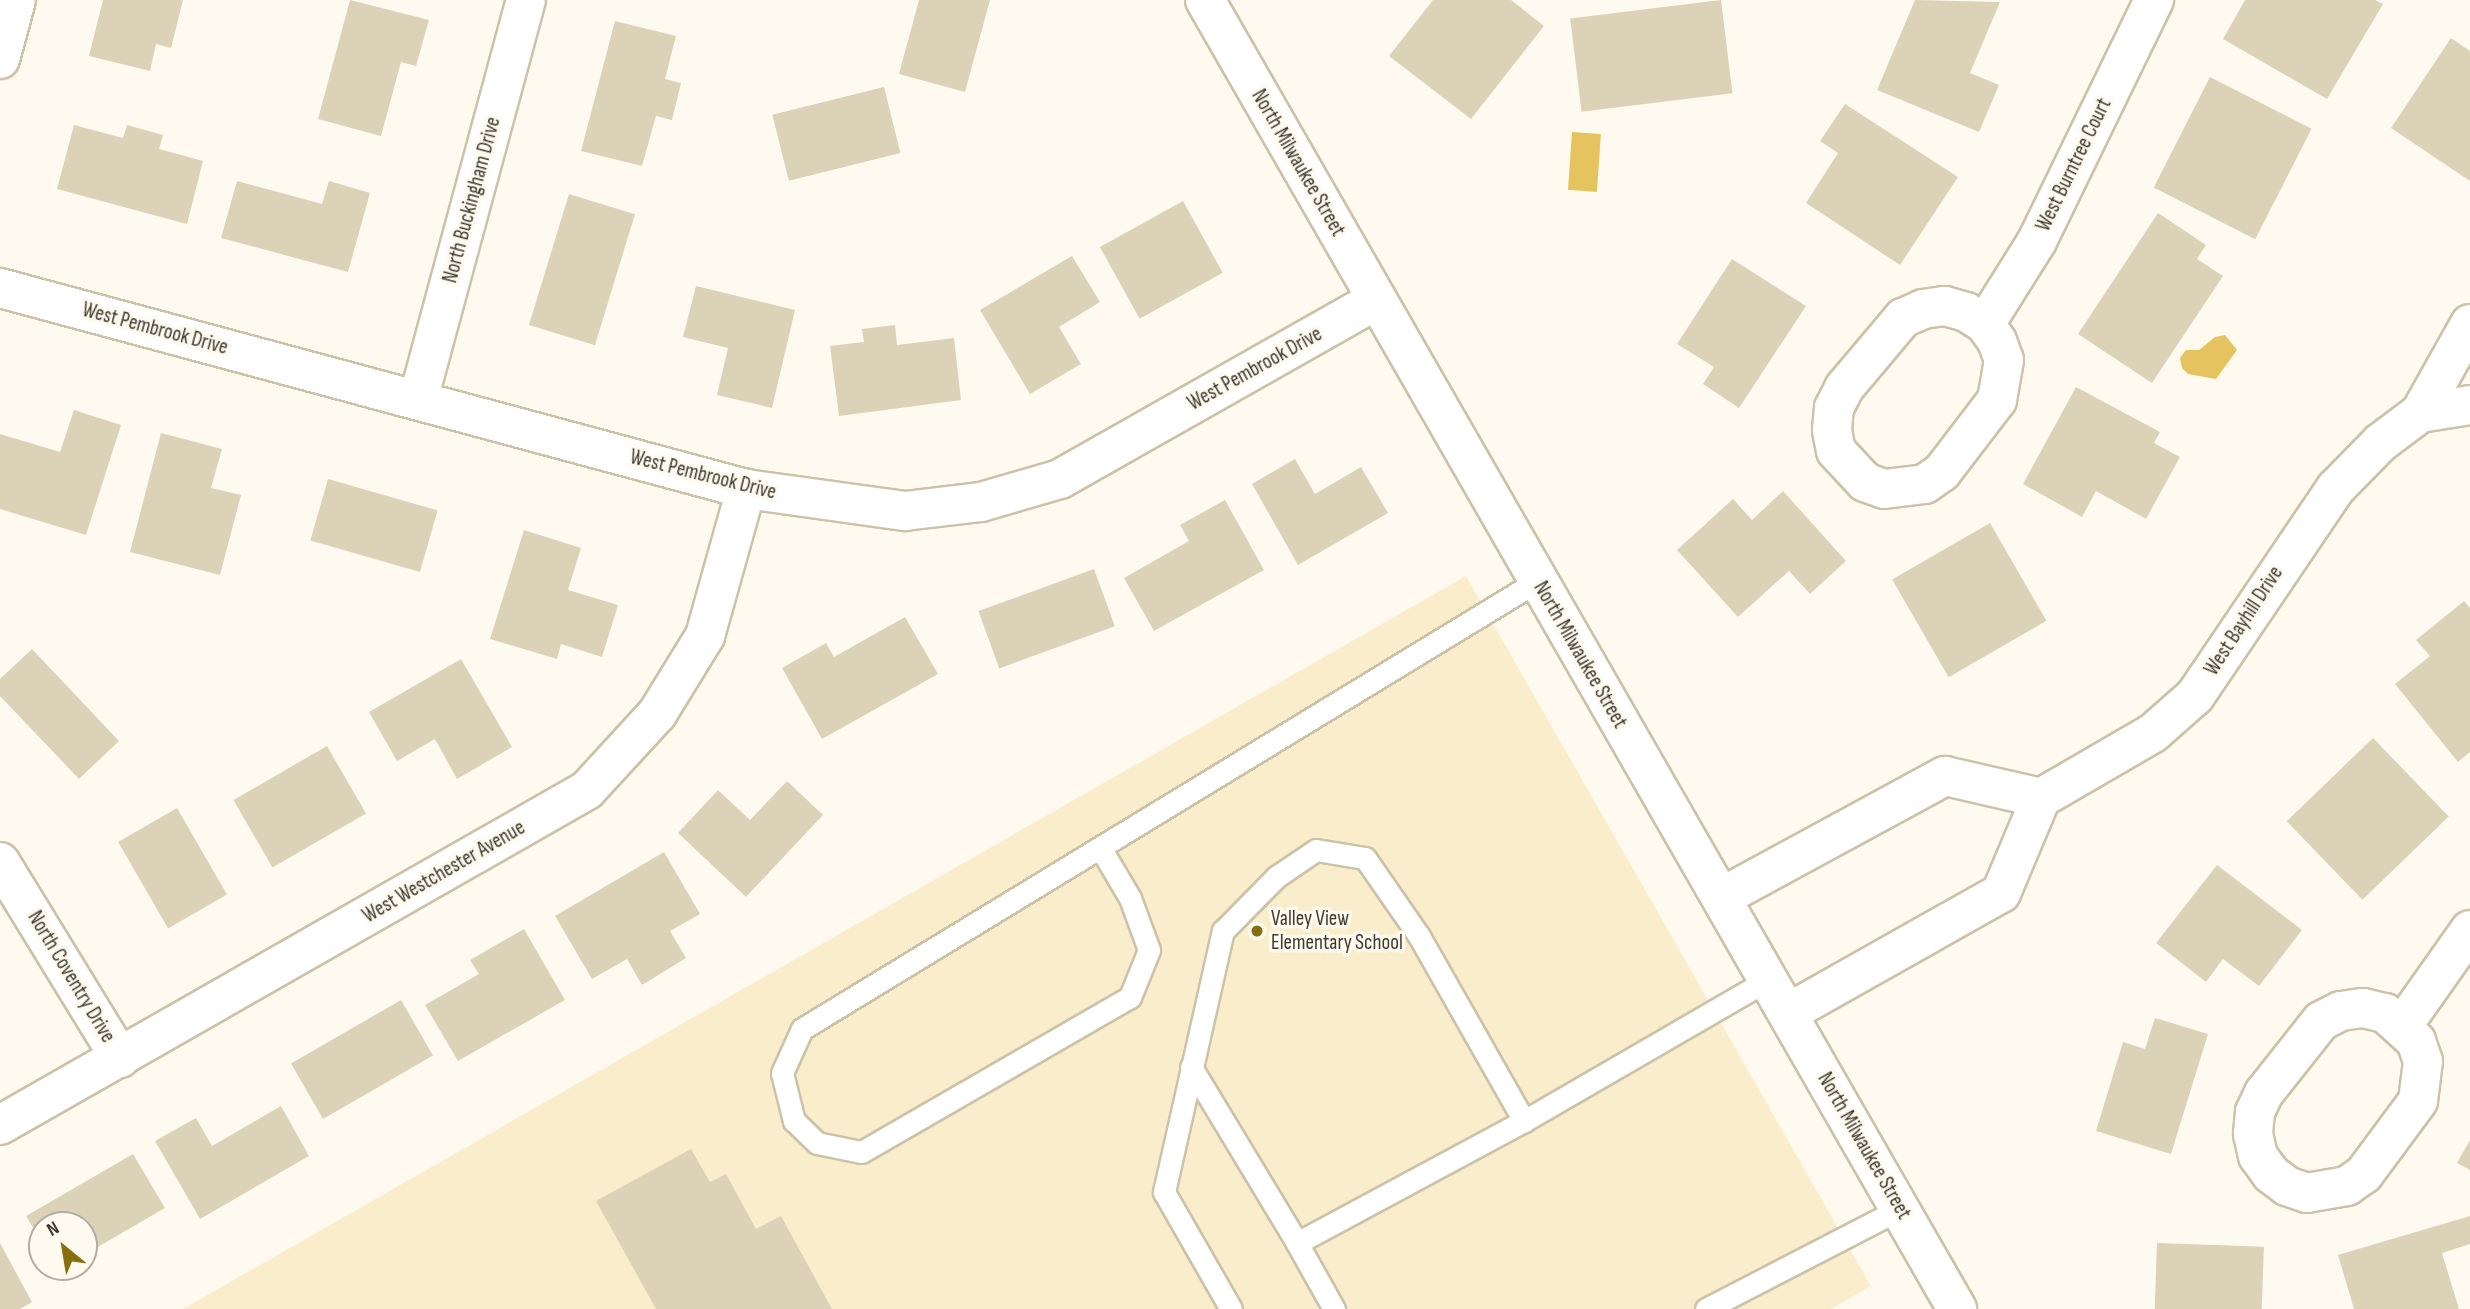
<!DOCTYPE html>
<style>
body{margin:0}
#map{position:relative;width:2470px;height:1309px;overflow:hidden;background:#fefaef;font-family:"Sofia Sans Condensed",sans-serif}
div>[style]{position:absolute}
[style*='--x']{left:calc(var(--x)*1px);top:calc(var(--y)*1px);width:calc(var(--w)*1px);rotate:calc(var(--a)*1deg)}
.built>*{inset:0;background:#faedcb}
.water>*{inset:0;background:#e5c35f;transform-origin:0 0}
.building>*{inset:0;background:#dbd2b8;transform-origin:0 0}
.roads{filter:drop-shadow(2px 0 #cbc2a8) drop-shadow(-2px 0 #cbc2a8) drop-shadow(0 2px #cbc2a8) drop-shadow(0 -2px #cbc2a8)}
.lane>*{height:21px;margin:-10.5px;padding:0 10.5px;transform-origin:10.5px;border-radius:10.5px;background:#fff}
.street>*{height:38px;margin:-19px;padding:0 19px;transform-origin:19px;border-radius:19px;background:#fff}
.secondary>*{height:38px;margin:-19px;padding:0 19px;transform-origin:19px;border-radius:19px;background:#fff}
.dots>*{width:19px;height:19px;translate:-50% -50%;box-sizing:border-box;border:4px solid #fefaef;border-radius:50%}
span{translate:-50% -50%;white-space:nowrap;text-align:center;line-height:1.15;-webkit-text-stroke:7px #fefaef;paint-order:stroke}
.street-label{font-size:21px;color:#3c392e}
.poi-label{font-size:21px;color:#3c392e}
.left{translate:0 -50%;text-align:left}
.north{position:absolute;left:28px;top:1211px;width:70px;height:70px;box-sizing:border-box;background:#fefaef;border:2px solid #b0ada2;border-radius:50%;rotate:330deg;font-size:19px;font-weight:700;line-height:28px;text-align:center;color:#3c392e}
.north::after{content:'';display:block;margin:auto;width:24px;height:32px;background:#886e0d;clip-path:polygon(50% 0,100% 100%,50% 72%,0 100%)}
</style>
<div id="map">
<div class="built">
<i style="clip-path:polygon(1466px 576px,1871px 1286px,1831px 1309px,183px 1309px)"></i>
</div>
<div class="water">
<i style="left:1572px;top:132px;width:29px;height:58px;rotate:4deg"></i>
<i style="clip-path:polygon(2225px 335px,2237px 350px,2216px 379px,2188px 374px,2182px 368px,2180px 358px,2186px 350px,2199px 350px,2215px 337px)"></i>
</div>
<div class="building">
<i style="clip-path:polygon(103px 0,183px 0,171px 48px,156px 44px,150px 71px,89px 56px)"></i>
<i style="clip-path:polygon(350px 0,429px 20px,416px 66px,401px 62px,381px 136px,318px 119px)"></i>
<i style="clip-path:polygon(919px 0,990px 0,965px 92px,899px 74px)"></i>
<i style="clip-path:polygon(1433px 0,1511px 0,1544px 26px,1471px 119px,1389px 56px)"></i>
<i style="left:1721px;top:0;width:94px;height:152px;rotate:83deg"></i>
<i style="clip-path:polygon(1915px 0,2000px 2px,1970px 73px,1999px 85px,1979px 132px,1877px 90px)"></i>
<i style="clip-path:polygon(2245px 0,2375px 0,2383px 4px,2327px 99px,2223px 39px)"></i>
<i style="clip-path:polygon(615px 21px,676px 36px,665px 79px,681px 83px,672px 120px,656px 116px,642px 166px,581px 151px)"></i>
<i style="clip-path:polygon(2451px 38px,2470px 51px,2470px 181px,2391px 128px)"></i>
<i style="left:2210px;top:77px;width:114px;height:124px;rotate:27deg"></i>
<i style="left:884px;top:87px;width:68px;height:115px;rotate:76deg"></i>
<i style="clip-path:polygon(1845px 104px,1958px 177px,1900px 265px,1806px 203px,1838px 153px,1820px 141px)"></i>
<i style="clip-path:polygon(74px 125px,123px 138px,127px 125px,163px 135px,159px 149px,203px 161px,187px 224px,57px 189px)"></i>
<i style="clip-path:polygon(237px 181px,322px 204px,329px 181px,370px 193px,348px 272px,221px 238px)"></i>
<i style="left:569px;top:194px;width:69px;height:137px;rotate:17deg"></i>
<i style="left:1183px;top:201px;width:82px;height:95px;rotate:61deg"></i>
<i style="clip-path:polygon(2158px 213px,2206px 245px,2197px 259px,2223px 276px,2152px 383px,2078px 334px)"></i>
<i style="clip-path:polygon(1072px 256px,1100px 302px,1059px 327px,1081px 364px,1030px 394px,980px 310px)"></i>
<i style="clip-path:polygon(1732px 259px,1806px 306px,1739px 408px,1703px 384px,1714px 367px,1677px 344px)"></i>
<i style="clip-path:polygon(696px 286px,795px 310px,772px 408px,717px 395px,728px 348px,683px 337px)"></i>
<i style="clip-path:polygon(895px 325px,897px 345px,954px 338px,961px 400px,839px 416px,830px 346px,864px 342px,862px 329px)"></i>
<i style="clip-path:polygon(2076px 387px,2160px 432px,2154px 443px,2180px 457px,2146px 519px,2096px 491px,2082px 517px,2023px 484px)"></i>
<i style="clip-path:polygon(74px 410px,121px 425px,86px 535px,0 509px,0 434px,60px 452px)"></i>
<i style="clip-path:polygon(161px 433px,222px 449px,211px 488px,241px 495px,220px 575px,130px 552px)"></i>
<i style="clip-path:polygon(1295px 459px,1315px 494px,1361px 467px,1388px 513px,1298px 565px,1252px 484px)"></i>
<i style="left:328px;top:479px;width:114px;height:64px;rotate:16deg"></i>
<i style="clip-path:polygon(1783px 491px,1846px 561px,1810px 594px,1789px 571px,1738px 617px,1677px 550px,1733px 499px,1752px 520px)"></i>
<i style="clip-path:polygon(1225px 500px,1264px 570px,1154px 631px,1124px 578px,1189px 541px,1180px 525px)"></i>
<i style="left:1990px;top:523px;width:113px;height:113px;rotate:60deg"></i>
<i style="clip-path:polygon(524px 530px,581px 548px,568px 590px,618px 605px,602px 657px,561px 644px,557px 659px,490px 639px)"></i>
<i style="left:1094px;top:569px;width:61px;height:123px;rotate:70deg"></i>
<i style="clip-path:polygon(2464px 601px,2470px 608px,2470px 752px,2458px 762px,2395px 684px,2430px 656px,2416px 640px)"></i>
<i style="clip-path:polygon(905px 617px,938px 674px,822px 739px,782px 668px,826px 643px,834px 657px)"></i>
<i style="clip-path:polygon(32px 649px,119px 741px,79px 779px,0 696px,0 679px)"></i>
<i style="clip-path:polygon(461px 659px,512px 747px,457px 779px,435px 739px,397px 761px,369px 712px)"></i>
<i style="left:2373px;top:738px;width:109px;height:120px;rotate:46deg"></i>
<i style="left:327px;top:746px;width:78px;height:108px;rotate:60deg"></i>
<i style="clip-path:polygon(787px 781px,823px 815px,746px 897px,678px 833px,718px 790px,750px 820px)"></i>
<i style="left:177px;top:808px;width:100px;height:68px;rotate:60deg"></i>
<i style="clip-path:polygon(664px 852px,700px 914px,670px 931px,686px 958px,642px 985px,627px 959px,592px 979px,555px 916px)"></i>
<i style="clip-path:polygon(2217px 865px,2302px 930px,2259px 986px,2223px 959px,2206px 982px,2156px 943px)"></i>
<i style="clip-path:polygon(524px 929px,565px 1000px,458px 1061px,425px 1005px,479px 974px,470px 960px)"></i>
<i style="left:401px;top:1000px;width:64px;height:127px;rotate:60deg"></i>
<i style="clip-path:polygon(2155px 1018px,2208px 1034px,2171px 1154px,2096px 1131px,2123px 1042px,2145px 1049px)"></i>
<i style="clip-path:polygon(281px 1106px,309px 1156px,200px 1219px,155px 1141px,196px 1118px,212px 1146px)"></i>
<i style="clip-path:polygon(2470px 1140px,2470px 1170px,2457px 1163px)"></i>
<i style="clip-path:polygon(691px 1149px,710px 1182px,726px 1174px,756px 1229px,781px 1216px,832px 1309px,656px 1309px,596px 1201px)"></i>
<i style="clip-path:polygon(133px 1154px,165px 1208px,84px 1255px,84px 1225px,42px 1225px,42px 1243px,26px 1216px)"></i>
<i style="clip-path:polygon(2470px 1216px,2470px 1244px,2442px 1253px,2459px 1309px,2354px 1309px,2338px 1255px)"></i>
<i style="clip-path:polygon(0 1243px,32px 1302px,20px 1309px,0 1309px)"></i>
<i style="left:2157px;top:1243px;width:107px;height:66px;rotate:2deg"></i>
</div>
<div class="roads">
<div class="lane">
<i style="--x:1101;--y:849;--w:57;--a:59.4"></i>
<i style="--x:1130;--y:898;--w:55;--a:69.9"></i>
<i style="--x:1149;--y:950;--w:51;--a:112"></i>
<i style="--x:1130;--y:997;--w:310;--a:150"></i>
<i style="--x:861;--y:1152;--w:45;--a:-168.4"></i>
<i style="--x:817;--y:1143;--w:32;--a:-136"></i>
<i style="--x:794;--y:1121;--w:49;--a:-104"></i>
<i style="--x:782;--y:1073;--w:48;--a:-65.6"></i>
<i style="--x:802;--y:1029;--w:861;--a:-31.36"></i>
<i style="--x:1191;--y:1067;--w:205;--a:58.9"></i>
<i style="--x:1297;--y:1243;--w:258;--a:-28.3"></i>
<i style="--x:1524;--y:1121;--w:283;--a:-30.1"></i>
<i style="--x:1297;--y:1243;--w:76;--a:60.7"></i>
<i style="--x:1231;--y:1309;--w:135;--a:-119.8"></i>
<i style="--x:1164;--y:1192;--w:268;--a:-77.3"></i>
<i style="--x:1223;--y:931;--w:76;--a:-45.5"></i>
<i style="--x:1276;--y:877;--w:48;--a:-34"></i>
<i style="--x:1316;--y:850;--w:50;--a:9.3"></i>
<i style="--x:1365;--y:858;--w:95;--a:55.3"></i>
<i style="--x:1419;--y:936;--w:213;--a:60.4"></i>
<i style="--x:1706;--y:1309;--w:218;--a:-27.3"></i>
</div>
<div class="street">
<i style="--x:0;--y:59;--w:61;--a:-74.8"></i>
<i style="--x:0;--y:288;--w:773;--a:15.08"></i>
<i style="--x:746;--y:489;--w:161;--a:7.9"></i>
<i style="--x:905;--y:511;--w:77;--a:-6.8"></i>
<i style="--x:981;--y:502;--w:82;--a:-16.2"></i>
<i style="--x:1060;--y:479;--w:363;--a:-29.5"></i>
<i style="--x:1945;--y:306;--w:22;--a:16"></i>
<i style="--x:1966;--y:312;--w:22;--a:32"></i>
<i style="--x:1985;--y:324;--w:21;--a:55"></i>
<i style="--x:1997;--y:341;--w:20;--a:70"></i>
<i style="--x:2004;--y:360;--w:41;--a:99.9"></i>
<i style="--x:1997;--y:400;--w:91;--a:127.4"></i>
<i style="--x:1942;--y:472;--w:21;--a:145"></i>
<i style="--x:1925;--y:484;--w:41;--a:173"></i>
<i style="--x:1884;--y:489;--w:20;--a:-160"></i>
<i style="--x:1865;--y:482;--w:42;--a:-133.1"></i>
<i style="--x:1836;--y:451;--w:21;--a:-101"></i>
<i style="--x:1832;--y:430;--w:22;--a:-85"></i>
<i style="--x:1834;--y:408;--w:22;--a:-63"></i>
<i style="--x:1844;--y:388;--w:92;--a:-49.9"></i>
<i style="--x:1903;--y:318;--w:22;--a:-24"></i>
<i style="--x:1923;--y:309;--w:22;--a:-8"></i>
<i style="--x:1985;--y:324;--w:98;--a:-57.9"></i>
<i style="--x:2037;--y:241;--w:268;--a:-64.1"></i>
<i style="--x:2470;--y:324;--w:102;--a:119.3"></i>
<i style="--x:2420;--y:413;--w:51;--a:-9.1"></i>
<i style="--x:418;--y:400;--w:414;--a:-74.9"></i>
<i style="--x:2041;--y:798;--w:129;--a:-30.1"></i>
<i style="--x:2153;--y:733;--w:56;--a:-41.4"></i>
<i style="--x:2195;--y:696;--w:251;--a:-55.9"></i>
<i style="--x:2336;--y:488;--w:63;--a:-45.6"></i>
<i style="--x:2380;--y:443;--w:50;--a:-36.9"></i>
<i style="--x:0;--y:862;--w:230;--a:58.5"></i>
<i style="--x:1722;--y:897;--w:254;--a:-28.5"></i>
<i style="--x:1945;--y:776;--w:98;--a:12.9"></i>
<i style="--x:2041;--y:798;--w:103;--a:112.8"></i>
<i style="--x:2001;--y:893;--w:244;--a:150.6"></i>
<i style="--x:2363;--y:1008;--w:23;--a:13"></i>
<i style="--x:2385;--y:1013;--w:42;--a:42.1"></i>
<i style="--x:2416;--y:1041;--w:21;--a:71"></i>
<i style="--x:2423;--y:1061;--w:40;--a:97.1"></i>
<i style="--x:2418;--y:1101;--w:91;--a:126.5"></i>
<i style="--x:2364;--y:1174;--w:21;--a:145"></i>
<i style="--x:2347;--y:1186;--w:41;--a:170.1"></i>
<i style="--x:2307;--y:1193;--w:21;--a:-161"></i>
<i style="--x:2287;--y:1186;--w:20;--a:-143"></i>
<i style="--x:2271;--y:1174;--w:22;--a:-126"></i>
<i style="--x:2258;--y:1156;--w:23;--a:-103"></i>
<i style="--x:2253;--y:1134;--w:22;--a:-85"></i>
<i style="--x:2255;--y:1112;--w:21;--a:-65"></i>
<i style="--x:2264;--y:1093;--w:92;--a:-51.6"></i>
<i style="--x:2321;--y:1021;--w:22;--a:-27"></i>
<i style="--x:2341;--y:1011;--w:22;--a:-8"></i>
<i style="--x:2403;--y:1025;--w:116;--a:-54.8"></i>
<i style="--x:0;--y:1125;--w:676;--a:-29.71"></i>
<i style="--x:587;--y:790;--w:103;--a:-47.4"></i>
<i style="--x:657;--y:714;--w:92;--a:-58.4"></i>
<i style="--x:705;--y:636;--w:153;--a:-74.4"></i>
</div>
<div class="secondary">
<i style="--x:1205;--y:0;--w:1510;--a:60.12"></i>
</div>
</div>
<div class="dots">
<i style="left:1257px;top:931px;background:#886e0d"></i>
</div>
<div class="street-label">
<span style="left:1298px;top:163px;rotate:60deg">North Milwaukee Street</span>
<span style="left:2074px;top:165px;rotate:-64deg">West Burntree Court</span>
<span style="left:472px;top:200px;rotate:-75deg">North Buckingham Drive</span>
<span style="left:155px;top:329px;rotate:15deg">West Pembrook Drive</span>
<span style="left:1255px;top:369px;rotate:-29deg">West Pembrook Drive</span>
<span style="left:703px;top:475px;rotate:14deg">West Pembrook Drive</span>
<span style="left:2244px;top:621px;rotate:-57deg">West Bayhill Drive</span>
<span style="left:1580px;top:655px;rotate:60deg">North Milwaukee Street</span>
<span style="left:444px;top:872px;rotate:-30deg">West Westchester Avenue</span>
<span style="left:71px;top:977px;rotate:59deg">North Coventry Drive</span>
<span style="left:1864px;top:1146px;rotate:60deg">North Milwaukee Street</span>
</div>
<div class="poi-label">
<span class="left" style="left:1271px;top:931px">Valley View<br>Elementary School</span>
</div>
<div class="north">N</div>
</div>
